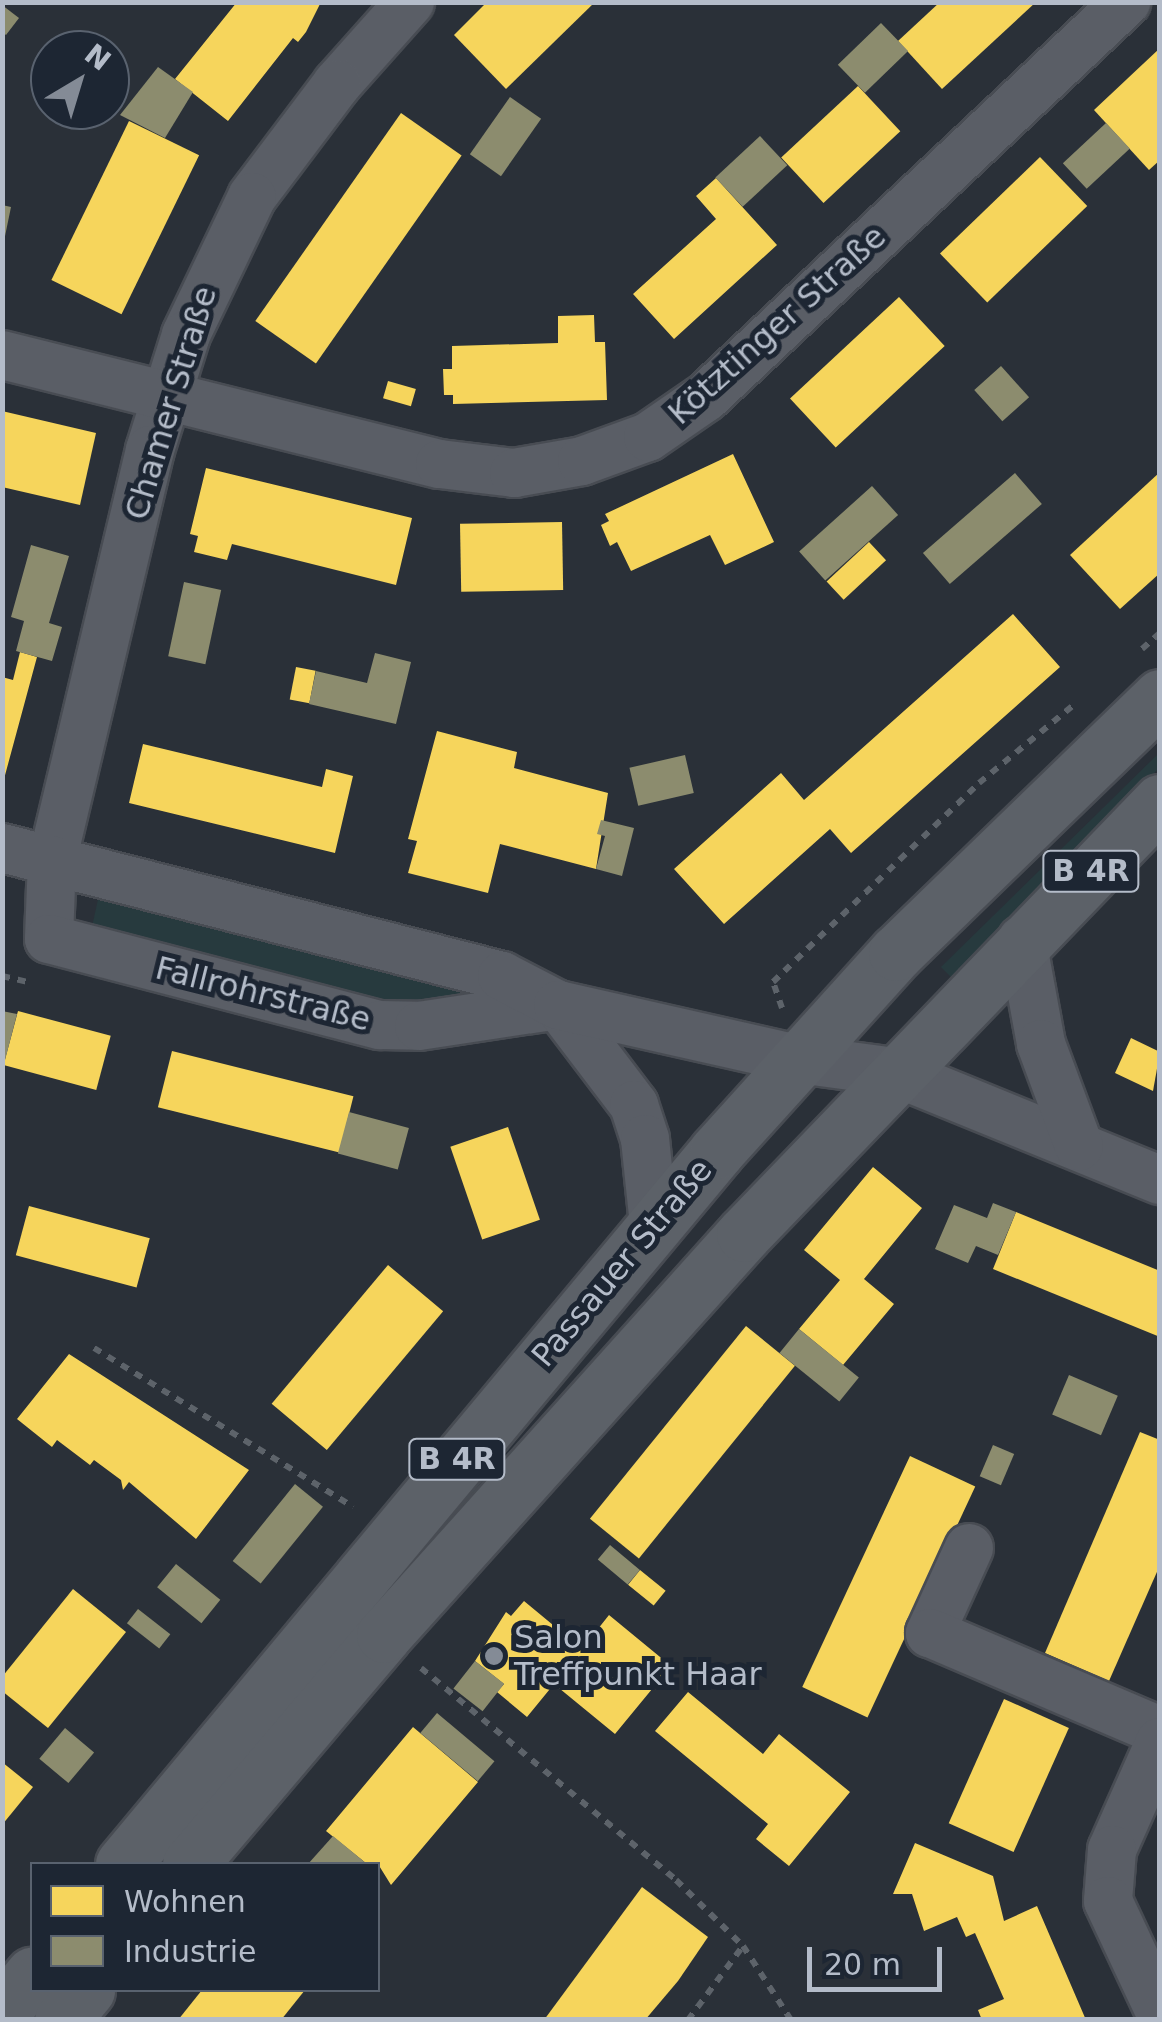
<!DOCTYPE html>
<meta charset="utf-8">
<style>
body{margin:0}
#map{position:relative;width:1162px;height:2022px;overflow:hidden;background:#2a3038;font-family:"DejaVu Sans",sans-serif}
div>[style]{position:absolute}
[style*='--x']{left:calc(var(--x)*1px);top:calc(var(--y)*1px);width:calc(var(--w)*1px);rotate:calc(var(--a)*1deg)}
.green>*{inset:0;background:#273a3e}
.homes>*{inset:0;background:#f6d55c;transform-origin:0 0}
.industry>*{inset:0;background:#8c8c6e;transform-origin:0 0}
.path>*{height:6px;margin-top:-3px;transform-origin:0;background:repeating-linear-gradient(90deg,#5d636a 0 8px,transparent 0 16px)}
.roads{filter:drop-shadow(2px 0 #484c53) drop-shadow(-2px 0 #484c53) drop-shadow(0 2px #484c53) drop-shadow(0 -2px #484c53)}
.minor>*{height:48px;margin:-24px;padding:0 24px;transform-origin:24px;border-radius:24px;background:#5a5e66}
.major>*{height:55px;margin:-27.5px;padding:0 27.5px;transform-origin:27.5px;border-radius:27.5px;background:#5c6168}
.dots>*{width:28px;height:28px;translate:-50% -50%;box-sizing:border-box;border:5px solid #1d2633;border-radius:50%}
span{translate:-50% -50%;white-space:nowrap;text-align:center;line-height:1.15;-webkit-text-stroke:10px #1d2633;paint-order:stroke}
.shield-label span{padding:2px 8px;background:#1d2633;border:2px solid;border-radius:8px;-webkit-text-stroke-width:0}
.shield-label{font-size:30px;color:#b4bcc9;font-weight:700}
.street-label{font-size:32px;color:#b4bcc9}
.poi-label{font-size:32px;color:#b4bcc9}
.left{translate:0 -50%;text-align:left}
.frame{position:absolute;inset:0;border:5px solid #b4bcc9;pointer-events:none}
.legend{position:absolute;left:30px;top:1862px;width:350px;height:130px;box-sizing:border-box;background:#1d2633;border:2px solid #59626f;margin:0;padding:12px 18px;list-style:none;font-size:30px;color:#b4bcc9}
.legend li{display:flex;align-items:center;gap:20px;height:50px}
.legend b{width:50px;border:2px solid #59626f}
.north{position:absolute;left:30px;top:30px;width:100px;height:100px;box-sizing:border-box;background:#1d2633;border:2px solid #59626f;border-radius:50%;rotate:38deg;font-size:28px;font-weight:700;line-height:40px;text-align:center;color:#b4bcc9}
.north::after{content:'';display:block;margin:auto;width:35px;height:45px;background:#848b96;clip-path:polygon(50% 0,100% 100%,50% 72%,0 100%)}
.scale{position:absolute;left:807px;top:1947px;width:135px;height:45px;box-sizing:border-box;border:5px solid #b4bcc9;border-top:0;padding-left:12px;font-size:30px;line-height:35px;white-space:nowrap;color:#b4bcc9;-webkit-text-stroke:8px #1d2633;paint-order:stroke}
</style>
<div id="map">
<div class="green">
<i style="clip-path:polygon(1159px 753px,1159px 768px,953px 979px,941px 967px)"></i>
<i style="clip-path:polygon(99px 895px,478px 992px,477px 999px,387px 1003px,91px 931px)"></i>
</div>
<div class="homes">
<i style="clip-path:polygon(237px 2px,321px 2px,306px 32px,298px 42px,293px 38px,228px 121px,175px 79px)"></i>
<i style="clip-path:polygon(487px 2px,595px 2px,506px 89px,454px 35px)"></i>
<i style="clip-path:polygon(940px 2px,1036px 2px,942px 89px,898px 41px)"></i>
<i style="clip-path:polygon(1160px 48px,1160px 160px,1149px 170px,1094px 110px)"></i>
<i style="left:858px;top:86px;width:62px;height:105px;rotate:47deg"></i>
<i style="left:401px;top:113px;width:74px;height:254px;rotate:35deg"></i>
<i style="left:129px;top:121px;width:78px;height:177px;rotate:26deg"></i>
<i style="left:1040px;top:157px;width:68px;height:139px;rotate:46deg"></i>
<i style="clip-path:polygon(716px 178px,777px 245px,674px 339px,633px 294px,716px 219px,696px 196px)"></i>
<i style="left:899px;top:297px;width:67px;height:149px;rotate:47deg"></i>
<i style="clip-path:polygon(594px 315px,595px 342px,605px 342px,607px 400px,453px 404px,453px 395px,444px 395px,443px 369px,452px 369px,452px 346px,558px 343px,558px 316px)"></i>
<i style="left:388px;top:381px;width:29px;height:18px;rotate:16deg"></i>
<i style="clip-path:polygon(2px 411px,96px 433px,80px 505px,2px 487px)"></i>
<i style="clip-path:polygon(733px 454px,774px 542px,725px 565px,710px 535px,631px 571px,617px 542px,610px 546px,601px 525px,609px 521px,605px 514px)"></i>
<i style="clip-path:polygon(206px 468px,412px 518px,396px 585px,232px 544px,227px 560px,194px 552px,198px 536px,190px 534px)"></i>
<i style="clip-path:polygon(1160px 472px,1160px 573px,1120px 609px,1070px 555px)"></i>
<i style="left:562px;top:522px;width:68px;height:102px;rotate:89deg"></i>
<i style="left:869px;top:542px;width:25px;height:58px;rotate:47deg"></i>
<i style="clip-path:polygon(1013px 614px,1060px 667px,851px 853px,830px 829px,724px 924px,674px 869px,781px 773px,804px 800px)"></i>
<i style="clip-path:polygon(20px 652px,37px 657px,4px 779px,2px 677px,13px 680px)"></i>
<i style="left:296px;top:667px;width:20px;height:33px;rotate:11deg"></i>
<i style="clip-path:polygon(437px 731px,517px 752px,514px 768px,608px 793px,596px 869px,500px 844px,488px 893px,408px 873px,417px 841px,408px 839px)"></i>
<i style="clip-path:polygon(143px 744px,322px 787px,326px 769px,353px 776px,335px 853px,129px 803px)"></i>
<i style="left:18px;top:1011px;width:96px;height:56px;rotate:15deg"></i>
<i style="clip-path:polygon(1131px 1038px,1160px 1052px,1153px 1091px,1115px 1073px)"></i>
<i style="left:172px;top:1051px;width:187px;height:58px;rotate:14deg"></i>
<i style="left:508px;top:1127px;width:98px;height:61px;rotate:71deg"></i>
<i style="clip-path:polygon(873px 1167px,922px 1208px,864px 1279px,894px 1304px,843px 1365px,799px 1329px,840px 1280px,804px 1250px)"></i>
<i style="left:29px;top:1206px;width:125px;height:51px;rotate:15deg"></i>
<i style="clip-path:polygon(1016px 1212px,1160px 1271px,1160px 1337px,993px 1269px)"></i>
<i style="left:388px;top:1265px;width:72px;height:181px;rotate:40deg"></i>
<i style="left:746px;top:1326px;width:63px;height:248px;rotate:39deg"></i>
<i style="clip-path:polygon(69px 1354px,249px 1470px,196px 1539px,129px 1482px,123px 1490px,121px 1480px,94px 1460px,90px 1465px,57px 1440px,52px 1447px,17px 1419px)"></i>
<i style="clip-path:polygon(1140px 1432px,1160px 1440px,1160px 1565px,1109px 1681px,1045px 1653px)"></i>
<i style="left:910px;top:1456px;width:72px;height:255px;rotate:25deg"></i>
<i style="left:640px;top:1570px;width:33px;height:19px;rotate:39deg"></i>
<i style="clip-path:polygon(73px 1589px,126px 1632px,48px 1728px,2px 1691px,2px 1677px)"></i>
<i style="clip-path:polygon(524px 1601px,582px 1649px,609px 1615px,671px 1666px,615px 1734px,554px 1684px,527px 1717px,497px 1692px,504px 1684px,475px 1661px,506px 1612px,511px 1616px)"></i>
<i style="clip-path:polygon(688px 1692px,763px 1754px,779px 1734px,850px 1792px,789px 1866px,756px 1839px,768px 1824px,655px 1731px)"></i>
<i style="left:1004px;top:1699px;width:71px;height:136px;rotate:24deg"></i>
<i style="clip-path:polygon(413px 1727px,478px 1782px,391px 1885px,378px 1864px,367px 1864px,326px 1831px)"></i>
<i style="clip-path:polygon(2px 1762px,33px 1787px,2px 1825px)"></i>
<i style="clip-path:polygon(915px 1843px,993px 1876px,1004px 1921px,1037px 1906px,1086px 2020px,982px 2020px,978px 2010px,1004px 1999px,975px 1933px,966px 1937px,957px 1917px,924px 1931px,912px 1894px,893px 1894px)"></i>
<i style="clip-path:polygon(642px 1887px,708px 1937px,678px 1981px,645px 2020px,544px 2020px)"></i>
<i style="clip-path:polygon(202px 1990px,305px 1990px,281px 2020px,178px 2020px)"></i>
</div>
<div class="industry">
<i style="clip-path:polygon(2px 5px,19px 18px,6px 35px,2px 32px)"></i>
<i style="left:881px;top:23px;width:39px;height:60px;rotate:46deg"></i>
<i style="clip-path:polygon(158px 67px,193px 92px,165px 138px,120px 115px)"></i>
<i style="left:510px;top:97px;width:38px;height:70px;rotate:35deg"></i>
<i style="left:1106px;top:123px;width:35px;height:59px;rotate:47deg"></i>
<i style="left:760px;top:136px;width:40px;height:61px;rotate:47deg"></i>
<i style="clip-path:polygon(2px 205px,11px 207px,4px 241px,2px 241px)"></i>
<i style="left:1001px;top:366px;width:42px;height:36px;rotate:48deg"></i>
<i style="left:1015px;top:473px;width:41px;height:122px;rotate:49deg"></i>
<i style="left:872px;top:486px;width:39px;height:98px;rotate:48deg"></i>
<i style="clip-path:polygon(31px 545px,69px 556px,49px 623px,62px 627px,52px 661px,16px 651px,24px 621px,11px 617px)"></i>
<i style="left:184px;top:582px;width:38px;height:76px;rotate:12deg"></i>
<i style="clip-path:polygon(375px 653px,411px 662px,396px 724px,309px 704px,316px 671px,367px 683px)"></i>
<i style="left:685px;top:755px;width:39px;height:57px;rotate:77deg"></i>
<i style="clip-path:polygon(601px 820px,634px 828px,622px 876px,596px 869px,605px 836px,597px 834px)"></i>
<i style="clip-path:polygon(2px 1011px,17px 1014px,4px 1064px,2px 1064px)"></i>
<i style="left:349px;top:1112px;width:62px;height:43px;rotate:15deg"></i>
<i style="clip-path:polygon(993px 1203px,1016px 1212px,998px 1255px,976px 1246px,968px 1263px,935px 1249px,954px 1205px,987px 1218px)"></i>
<i style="left:799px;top:1329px;width:77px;height:31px;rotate:39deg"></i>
<i style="left:1069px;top:1375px;width:53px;height:43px;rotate:23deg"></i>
<i style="left:993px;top:1445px;width:23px;height:34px;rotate:23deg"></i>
<i style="left:295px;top:1484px;width:36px;height:99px;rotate:39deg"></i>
<i style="left:610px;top:1545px;width:39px;height:19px;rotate:40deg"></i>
<i style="left:176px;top:1564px;width:57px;height:30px;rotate:39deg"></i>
<i style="left:138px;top:1609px;width:41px;height:18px;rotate:38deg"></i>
<i style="left:475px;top:1661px;width:37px;height:35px;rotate:38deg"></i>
<i style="left:437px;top:1713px;width:75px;height:26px;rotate:40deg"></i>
<i style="left:65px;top:1728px;width:38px;height:40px;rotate:40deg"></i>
<i style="clip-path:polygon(333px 1836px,367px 1864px,308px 1864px)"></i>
</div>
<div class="path">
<i style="--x:1142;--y:649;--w:24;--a:-42"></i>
<i style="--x:2;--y:976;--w:26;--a:13"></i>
<i style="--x:782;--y:1008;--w:28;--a:-109"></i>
<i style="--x:773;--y:982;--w:286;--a:-44"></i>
<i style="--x:979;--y:783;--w:124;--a:-39.5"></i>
<i style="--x:94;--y:1348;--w:304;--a:31.5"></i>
<i style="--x:421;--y:1668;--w:332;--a:39.7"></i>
<i style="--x:676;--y:1880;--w:94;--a:44.6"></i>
<i style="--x:743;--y:1946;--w:88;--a:57"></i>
<i style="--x:688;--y:2020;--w:92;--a:-53.4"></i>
</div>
<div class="roads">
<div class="minor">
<i style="--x:410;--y:2;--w:110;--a:131.7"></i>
<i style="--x:337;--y:84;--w:141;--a:127"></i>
<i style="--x:252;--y:197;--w:153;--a:115.6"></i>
<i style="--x:186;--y:335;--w:121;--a:107.4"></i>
<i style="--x:150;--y:450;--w:422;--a:103.4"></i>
<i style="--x:52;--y:860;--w:79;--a:92.2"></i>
<i style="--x:49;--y:939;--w:342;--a:14.6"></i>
<i style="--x:380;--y:1025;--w:39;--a:1"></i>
<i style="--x:419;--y:1026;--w:141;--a:-8.6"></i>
<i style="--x:558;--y:1005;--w:126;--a:52.8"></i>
<i style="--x:634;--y:1105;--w:36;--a:72"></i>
<i style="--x:645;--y:1139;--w:85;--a:84"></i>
<i style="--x:2;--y:355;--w:451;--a:14"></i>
<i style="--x:440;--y:464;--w:75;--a:6.9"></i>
<i style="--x:514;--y:473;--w:69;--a:-10"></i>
<i style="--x:582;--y:461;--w:70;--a:-20"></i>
<i style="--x:648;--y:437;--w:70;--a:-34.6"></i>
<i style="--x:706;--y:397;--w:577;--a:-43.24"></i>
<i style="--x:2;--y:848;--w:516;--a:14.36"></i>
<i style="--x:502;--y:976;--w:63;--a:27.4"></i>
<i style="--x:558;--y:1005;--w:246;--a:12.7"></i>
<i style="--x:798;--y:1059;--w:98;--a:7.6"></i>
<i style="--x:895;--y:1072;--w:286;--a:22.2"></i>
<i style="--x:1022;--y:940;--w:106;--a:79.6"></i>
<i style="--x:1041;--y:1044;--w:109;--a:69.6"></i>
<i style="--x:969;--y:1548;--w:94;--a:114.6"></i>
<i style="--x:930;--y:1633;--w:250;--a:23.1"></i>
<i style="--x:1160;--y:1742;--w:118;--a:114"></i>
<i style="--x:1112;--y:1850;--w:51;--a:94.5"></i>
<i style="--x:1108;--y:1901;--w:123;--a:64.9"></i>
</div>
<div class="major">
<i style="--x:123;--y:1864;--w:928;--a:-50.2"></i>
<i style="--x:717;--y:1151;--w:267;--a:-47.9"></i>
<i style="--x:896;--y:953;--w:368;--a:-44.1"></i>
<i style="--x:190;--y:1864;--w:300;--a:-49.7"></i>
<i style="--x:384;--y:1635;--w:539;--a:-48.08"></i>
<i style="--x:744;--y:1234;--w:600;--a:-46.08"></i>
<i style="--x:2;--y:2012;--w:48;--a:-51"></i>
<i style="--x:62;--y:2020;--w:39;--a:-50"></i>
</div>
</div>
<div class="dots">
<i style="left:494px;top:1656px;background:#848b96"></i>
</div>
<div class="shield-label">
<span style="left:1091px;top:871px">B 4R</span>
<span style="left:457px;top:1459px">B 4R</span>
</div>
<div class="street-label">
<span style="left:777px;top:325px;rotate:-42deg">Kötztinger Straße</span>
<span style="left:171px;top:403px;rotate:-73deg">Chamer Straße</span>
<span style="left:263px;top:994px;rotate:14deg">Fallrohrstraße</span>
<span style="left:622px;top:1263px;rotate:-50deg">Passauer Straße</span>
</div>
<div class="poi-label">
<span class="left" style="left:514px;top:1656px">Salon<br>Treffpunkt Haar</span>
</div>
<div class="frame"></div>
<ul class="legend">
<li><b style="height:28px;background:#f6d55c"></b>Wohnen</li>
<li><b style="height:28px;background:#8c8c6e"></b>Industrie</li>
</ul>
<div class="north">N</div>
<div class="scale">20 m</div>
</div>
